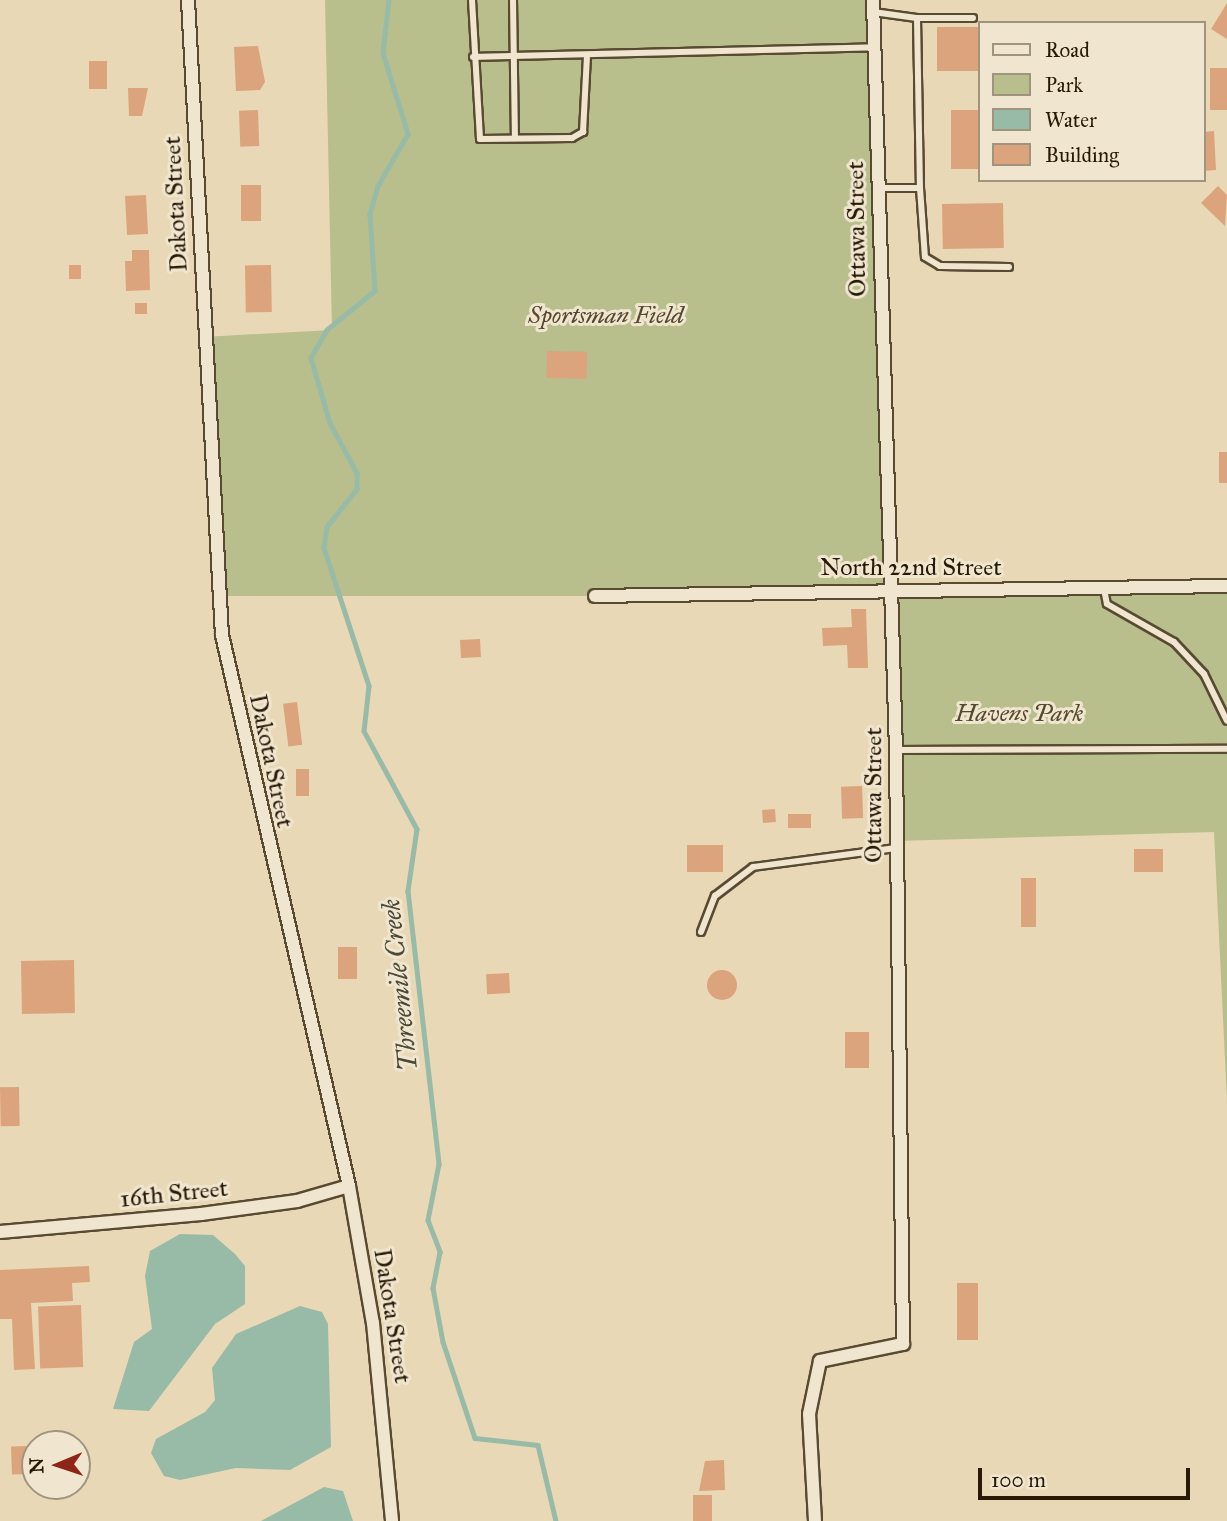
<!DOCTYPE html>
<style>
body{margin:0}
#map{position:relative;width:1227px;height:1521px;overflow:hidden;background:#e8d8b5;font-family:"IM FELL Great Primer",serif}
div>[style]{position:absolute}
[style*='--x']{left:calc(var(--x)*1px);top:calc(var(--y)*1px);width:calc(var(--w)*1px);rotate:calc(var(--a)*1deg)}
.green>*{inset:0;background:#b8be8c}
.water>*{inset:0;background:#98bba8}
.stream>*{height:4.5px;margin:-2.25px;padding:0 2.25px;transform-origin:2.25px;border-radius:2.25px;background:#98bba8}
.building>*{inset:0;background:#dca47c;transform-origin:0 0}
.round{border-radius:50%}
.roads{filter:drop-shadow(2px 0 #594a32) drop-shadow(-2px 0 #594a32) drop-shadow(0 2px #594a32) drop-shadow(0 -2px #594a32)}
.service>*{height:6px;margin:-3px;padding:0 3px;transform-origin:3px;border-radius:3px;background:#f0e6cf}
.minor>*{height:12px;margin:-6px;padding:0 6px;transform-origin:6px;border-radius:6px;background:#f0e6cf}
span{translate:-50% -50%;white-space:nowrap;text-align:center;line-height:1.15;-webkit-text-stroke:6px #f0e6cf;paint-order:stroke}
.street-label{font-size:24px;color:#291a07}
.park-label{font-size:24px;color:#544b2f;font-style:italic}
.water-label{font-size:26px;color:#4a4a37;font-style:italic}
.legend{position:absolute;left:978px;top:21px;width:228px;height:161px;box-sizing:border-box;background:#f0e6cf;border:2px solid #a0947f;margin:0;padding:9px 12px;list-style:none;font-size:21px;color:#291a07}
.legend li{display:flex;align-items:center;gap:14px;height:35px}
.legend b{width:35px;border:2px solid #a0947f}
.north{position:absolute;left:21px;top:1430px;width:70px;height:70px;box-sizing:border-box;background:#f0e6cf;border:2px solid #a0947f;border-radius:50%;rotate:268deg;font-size:19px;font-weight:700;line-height:28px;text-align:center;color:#291a07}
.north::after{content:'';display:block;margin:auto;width:24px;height:32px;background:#8f2418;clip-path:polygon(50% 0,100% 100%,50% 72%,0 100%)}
.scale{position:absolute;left:978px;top:1468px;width:212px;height:32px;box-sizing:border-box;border:4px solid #291a07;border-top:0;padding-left:9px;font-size:21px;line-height:24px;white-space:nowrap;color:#291a07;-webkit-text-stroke:5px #f0e6cf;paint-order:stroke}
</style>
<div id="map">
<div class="green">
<i style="clip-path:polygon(325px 0,873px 0,888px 586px,1227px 587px,1227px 1101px,1214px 832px,895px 841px,888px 587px,595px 596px,218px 596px,203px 337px,332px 330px)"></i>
</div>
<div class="water">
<i style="clip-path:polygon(180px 1234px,213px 1235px,235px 1254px,245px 1266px,245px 1304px,215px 1324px,149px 1411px,113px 1409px,134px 1342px,152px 1329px,145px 1276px,150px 1251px)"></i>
<i style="clip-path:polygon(300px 1306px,322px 1312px,328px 1324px,331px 1447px,290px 1470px,236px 1468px,180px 1480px,164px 1476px,151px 1453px,156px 1439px,205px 1412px,215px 1400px,212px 1368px,236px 1334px)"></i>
<i style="clip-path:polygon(324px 1487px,343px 1491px,353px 1521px,261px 1521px)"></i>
</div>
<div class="stream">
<i style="--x:389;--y:0;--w:53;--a:96.5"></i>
<i style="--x:383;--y:53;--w:85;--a:72.8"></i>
<i style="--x:408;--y:134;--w:60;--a:120"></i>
<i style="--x:378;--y:186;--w:29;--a:106"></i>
<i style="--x:370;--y:214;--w:77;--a:86.3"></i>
<i style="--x:375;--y:291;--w:62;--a:140.9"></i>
<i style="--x:327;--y:330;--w:32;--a:120"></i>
<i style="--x:311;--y:358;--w:68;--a:73.7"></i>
<i style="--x:330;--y:423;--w:57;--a:61.6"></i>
<i style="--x:357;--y:473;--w:16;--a:90"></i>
<i style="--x:357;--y:489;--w:48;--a:128.3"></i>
<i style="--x:327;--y:527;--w:21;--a:98"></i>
<i style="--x:324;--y:548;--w:145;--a:71.9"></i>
<i style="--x:369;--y:686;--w:45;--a:96.3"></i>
<i style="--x:364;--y:731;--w:111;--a:61.6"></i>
<i style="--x:417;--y:829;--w:63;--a:98.3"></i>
<i style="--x:408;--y:891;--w:275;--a:83.5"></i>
<i style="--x:439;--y:1164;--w:57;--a:101.1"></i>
<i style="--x:428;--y:1220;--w:34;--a:69"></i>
<i style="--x:440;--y:1252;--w:37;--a:101"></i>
<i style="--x:433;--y:1288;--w:55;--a:79.5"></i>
<i style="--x:443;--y:1342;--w:101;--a:71.6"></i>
<i style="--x:475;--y:1438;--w:63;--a:6.3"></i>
<i style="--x:538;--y:1445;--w:78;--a:76.7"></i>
</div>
<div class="building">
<i style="clip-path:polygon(1227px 3px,1227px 39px,1211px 29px)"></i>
<i style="left:980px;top:27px;width:44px;height:43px;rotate:90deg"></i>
<i style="clip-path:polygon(258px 46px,265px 82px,260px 90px,236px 91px,234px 47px)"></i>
<i style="left:89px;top:61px;width:18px;height:28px"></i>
<i style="left:1227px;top:68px;width:42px;height:17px;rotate:90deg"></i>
<i style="clip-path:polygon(128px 88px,148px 88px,142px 116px,129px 116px)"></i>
<i style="left:258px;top:110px;width:36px;height:19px;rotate:88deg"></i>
<i style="left:980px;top:110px;width:59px;height:29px;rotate:90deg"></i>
<i style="clip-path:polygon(1214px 131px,1216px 170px,1204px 171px,1204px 132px)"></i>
<i style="left:241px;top:185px;width:20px;height:36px"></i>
<i style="clip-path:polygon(1218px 186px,1227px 195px,1225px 226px,1201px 203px)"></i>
<i style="left:146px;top:195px;width:39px;height:21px;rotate:87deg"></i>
<i style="left:1003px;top:203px;width:45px;height:61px;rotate:89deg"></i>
<i style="clip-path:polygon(132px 250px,149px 250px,150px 290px,126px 291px,125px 261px,132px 261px)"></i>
<i style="left:69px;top:265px;width:12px;height:14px"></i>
<i style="left:271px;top:265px;width:47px;height:26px;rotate:89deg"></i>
<i style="left:135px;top:303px;width:12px;height:11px"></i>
<i style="left:547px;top:351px;width:40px;height:27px;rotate:1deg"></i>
<i style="left:1219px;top:452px;width:8px;height:31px"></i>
<i style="clip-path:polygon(851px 609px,866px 609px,868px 668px,848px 668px,847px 645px,823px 646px,822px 628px,852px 627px)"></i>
<i style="left:480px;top:639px;width:18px;height:20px;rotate:87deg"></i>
<i style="left:297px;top:702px;width:43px;height:14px;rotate:83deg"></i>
<i style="left:296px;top:769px;width:13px;height:27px"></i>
<i style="left:862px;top:786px;width:32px;height:21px;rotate:88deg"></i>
<i style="left:775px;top:809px;width:13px;height:13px;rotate:86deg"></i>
<i style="left:788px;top:814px;width:23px;height:14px"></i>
<i style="left:723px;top:845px;width:27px;height:36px;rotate:90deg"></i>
<i style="left:1134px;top:849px;width:29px;height:23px"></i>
<i style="left:1021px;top:878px;width:15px;height:49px"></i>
<i style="left:357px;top:947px;width:32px;height:19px;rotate:90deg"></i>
<i style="left:74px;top:960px;width:53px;height:53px;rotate:89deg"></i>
<i class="round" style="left:707px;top:970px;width:30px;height:30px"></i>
<i style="left:509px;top:973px;width:20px;height:23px;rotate:87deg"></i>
<i style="left:845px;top:1032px;width:24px;height:36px"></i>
<i style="left:19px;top:1087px;width:39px;height:19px;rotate:89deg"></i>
<i style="clip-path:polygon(89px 1266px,90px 1282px,72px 1283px,73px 1301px,31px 1303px,35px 1369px,14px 1370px,12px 1319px,0 1319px,0 1270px)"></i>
<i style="left:957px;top:1283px;width:21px;height:57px"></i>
<i style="left:81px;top:1305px;width:62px;height:43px;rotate:88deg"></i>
<i style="left:26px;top:1446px;width:28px;height:15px;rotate:88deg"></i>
<i style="clip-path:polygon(724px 1460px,725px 1490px,699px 1491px,705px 1461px)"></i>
<i style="left:693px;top:1495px;width:19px;height:26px"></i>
</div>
<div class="roads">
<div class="service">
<i style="--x:472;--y:0;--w:139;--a:86.7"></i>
<i style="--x:480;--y:139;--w:92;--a:-0.6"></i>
<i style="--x:572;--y:138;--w:13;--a:-29"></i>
<i style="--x:583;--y:132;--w:77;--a:-87"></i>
<i style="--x:513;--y:0;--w:138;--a:89.2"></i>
<i style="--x:873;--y:12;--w:44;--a:7.8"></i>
<i style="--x:917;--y:18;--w:170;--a:89"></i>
<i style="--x:920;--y:188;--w:41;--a:180"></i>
<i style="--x:917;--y:18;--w:56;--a:0"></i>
<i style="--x:473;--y:57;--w:401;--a:-1.4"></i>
<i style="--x:920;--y:188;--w:69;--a:85.9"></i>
<i style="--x:925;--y:257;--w:17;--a:31"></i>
<i style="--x:940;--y:266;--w:69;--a:0.8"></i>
<i style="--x:1104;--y:589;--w:15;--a:79"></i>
<i style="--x:1107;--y:604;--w:77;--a:29.6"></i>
<i style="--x:1174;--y:642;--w:44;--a:46.8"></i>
<i style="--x:1204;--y:674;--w:52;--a:63.9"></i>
<i style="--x:896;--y:750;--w:331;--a:-0.2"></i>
<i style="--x:701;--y:932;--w:39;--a:-69"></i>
<i style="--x:715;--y:896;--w:48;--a:-37.3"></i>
<i style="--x:753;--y:867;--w:143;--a:-7.6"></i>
</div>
<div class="minor">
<i style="--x:188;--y:0;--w:636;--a:86.94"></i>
<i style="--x:222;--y:635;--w:565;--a:77.02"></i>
<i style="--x:349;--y:1186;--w:139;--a:80.1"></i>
<i style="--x:373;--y:1323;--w:199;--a:84.5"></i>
<i style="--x:595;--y:596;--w:632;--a:-0.91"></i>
<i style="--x:0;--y:1232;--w:202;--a:-5.1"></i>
<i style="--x:201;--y:1214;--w:97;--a:-7.7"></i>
<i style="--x:297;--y:1201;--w:54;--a:-16.1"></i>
<i style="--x:815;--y:1521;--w:107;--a:-93.2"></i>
<i style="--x:809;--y:1414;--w:54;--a:-78.3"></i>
<i style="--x:820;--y:1361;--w:85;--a:-11.6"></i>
<i style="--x:903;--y:1344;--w:594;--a:-90.68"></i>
<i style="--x:896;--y:750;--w:750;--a:-91.76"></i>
</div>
</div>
<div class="street-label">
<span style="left:176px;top:204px;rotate:-93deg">Dakota Street</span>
<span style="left:857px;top:229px;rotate:-91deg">Ottawa Street</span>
<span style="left:911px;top:568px">North 22nd Street</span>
<span style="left:271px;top:761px;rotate:78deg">Dakota Street</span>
<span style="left:874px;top:795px;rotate:-90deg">Ottawa Street</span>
<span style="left:174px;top:1194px;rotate:-6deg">16th Street</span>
<span style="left:392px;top:1316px;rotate:81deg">Dakota Street</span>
</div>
<div class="park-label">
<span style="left:606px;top:316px">Sportsman Field</span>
<span style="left:1019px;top:714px">Havens Park</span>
</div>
<div class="water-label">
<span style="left:400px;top:985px;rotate:-96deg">Threemile Creek</span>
</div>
<ul class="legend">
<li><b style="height:9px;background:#f0e6cf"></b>Road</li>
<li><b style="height:19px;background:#b8be8c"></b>Park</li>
<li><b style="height:19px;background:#98bba8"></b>Water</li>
<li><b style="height:19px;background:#dca47c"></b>Building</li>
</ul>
<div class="north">N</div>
<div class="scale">100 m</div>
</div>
